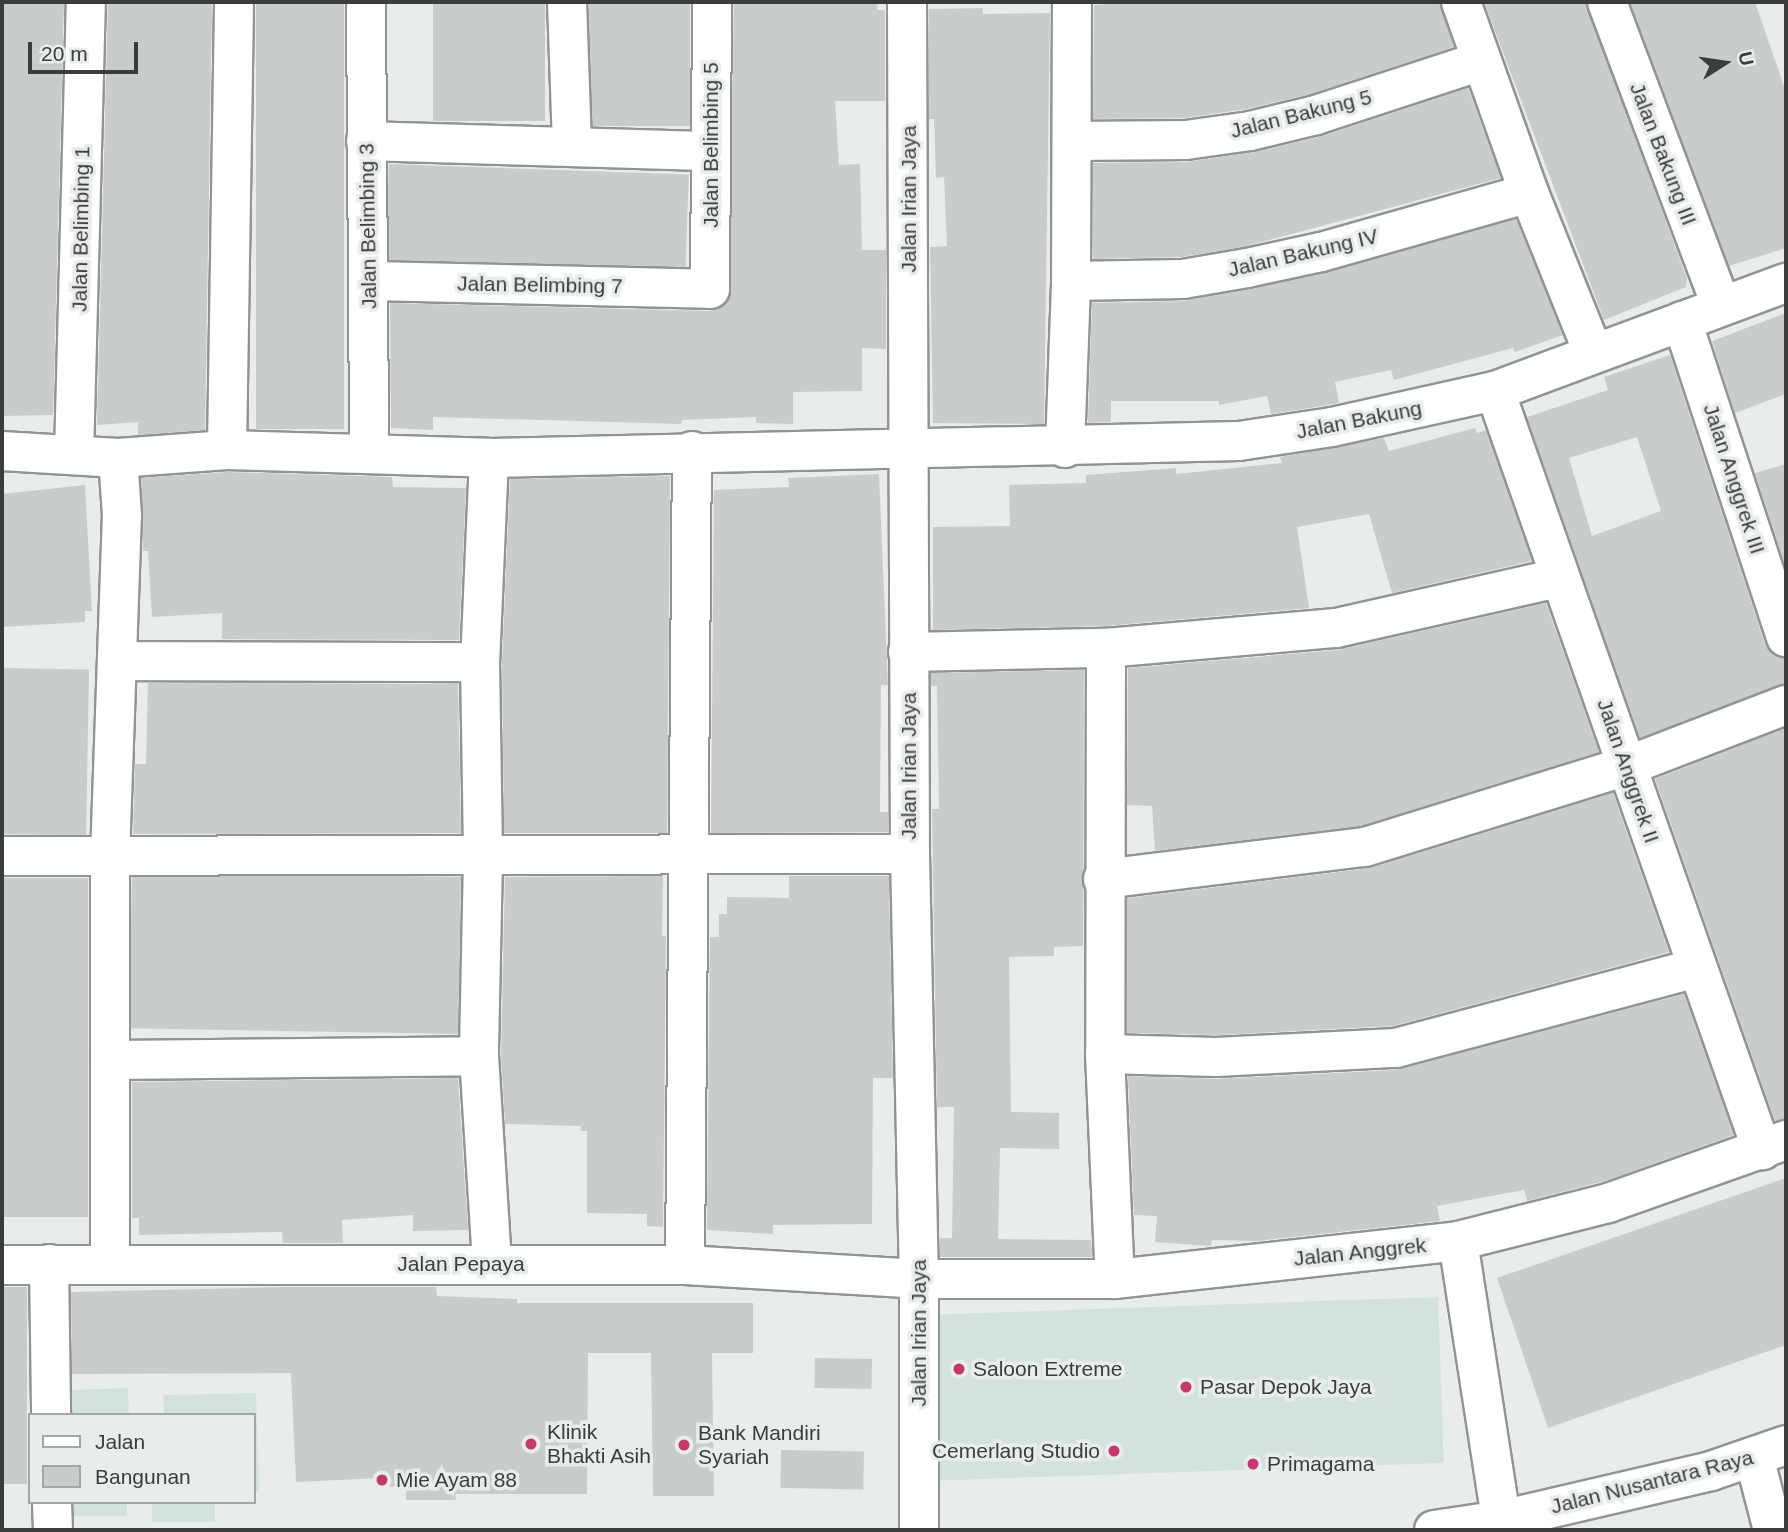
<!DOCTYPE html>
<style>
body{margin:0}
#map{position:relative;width:1788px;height:1532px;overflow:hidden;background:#e8edec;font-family:Helvetica,sans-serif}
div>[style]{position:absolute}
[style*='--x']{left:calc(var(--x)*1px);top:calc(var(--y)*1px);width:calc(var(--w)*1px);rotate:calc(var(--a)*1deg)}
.built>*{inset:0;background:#d4e2df;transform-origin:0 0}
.building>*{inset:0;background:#c8cdcc;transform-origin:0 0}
.roads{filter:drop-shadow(2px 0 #909594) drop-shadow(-2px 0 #909594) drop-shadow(0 2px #909594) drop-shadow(0 -2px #909594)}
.minor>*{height:38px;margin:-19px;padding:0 19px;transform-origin:19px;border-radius:19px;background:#fff}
.highway>*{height:38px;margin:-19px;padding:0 19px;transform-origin:19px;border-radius:19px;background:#fff}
.dots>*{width:19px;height:19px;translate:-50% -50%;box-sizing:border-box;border:4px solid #e8edec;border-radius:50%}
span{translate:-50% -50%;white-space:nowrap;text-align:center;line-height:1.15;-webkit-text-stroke:7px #e8edec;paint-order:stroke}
.street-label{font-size:21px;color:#3b3d3d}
.poi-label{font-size:21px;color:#3b3d3d}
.left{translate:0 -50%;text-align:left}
.right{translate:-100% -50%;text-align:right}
.frame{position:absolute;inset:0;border:4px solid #3b3d3d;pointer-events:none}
.legend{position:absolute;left:28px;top:1413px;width:228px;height:91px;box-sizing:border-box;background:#e8edec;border:2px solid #a3a7a6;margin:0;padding:9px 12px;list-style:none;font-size:21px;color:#3b3d3d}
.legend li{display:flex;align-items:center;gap:14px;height:35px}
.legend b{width:35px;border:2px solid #a3a7a6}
.north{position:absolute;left:1690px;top:28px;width:70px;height:70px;-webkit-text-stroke:5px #e8edec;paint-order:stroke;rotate:78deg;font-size:19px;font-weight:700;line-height:28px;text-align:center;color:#3b3d3d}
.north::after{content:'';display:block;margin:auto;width:24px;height:32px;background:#3b3d3d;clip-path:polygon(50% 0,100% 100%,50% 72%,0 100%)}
.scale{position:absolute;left:28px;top:42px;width:110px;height:32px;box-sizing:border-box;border:4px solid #3b3d3d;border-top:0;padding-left:9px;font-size:21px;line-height:24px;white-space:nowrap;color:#3b3d3d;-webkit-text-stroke:5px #e8edec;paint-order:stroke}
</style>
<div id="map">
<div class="built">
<i style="left:1438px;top:1297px;width:166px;height:509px;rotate:88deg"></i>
<i style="left:128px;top:1388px;width:27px;height:70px;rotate:88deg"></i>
<i style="clip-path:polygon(256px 1393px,259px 1491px,254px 1492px,254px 1415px,164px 1415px,163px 1395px)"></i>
<i style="left:62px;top:1502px;width:65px;height:14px"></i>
<i style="left:152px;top:1502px;width:63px;height:20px"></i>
</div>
<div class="building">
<i style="clip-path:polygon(2px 2px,64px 2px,53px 415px,2px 416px)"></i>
<i style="clip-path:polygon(108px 2px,212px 2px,205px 430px,138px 435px,138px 422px,97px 425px)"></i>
<i style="left:256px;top:2px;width:88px;height:427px"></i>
<i style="left:433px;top:2px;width:112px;height:119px"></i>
<i style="left:589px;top:2px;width:101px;height:124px"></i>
<i style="clip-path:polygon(734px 2px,878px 2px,877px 10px,885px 10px,885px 101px,835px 101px,839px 165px,860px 164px,862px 250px,886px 250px,886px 349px,862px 348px,862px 391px,793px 392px,793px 424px,756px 423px,756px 417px,682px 420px,681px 424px,433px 417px,433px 430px,391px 428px,391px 433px,390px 303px,709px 311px,728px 301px)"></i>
<i style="clip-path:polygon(1133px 2px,1440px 2px,1454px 47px,1310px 94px,1246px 109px,1184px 118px,1093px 119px,1094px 5px)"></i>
<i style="clip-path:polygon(1484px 2px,1586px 2px,1687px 279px,1686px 287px,1604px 320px)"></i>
<i style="clip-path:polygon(1630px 2px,1755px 2px,1786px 92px,1786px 248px,1729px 266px)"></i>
<i style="clip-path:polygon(983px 8px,983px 14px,1050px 13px,1044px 424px,933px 423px,930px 247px,947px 246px,944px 177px,936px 178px,934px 119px,929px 119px,929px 9px)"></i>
<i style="clip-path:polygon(1468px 88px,1501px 178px,1243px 247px,1181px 257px,1093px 259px,1093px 163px,1186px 162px,1255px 152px,1323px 136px)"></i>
<i style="left:389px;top:164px;width:300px;height:96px;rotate:2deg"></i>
<i style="clip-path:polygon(1516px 219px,1563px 335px,1515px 352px,1513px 348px,1394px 380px,1391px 370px,1335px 382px,1339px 403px,1328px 405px,1271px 414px,1267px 396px,1219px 405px,1219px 401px,1111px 401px,1111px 422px,1088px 423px,1092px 303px,1183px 301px,1252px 289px)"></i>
<i style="clip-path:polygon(1786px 313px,1786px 394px,1735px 413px,1712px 341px)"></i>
<i style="clip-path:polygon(evenodd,1670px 355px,1765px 644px,1772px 654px,1786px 658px,1786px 684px,1640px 738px,1527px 417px,1608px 390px,1604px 377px,1670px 355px,1637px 437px,1661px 511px,1592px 536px,1569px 458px,1637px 437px)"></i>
<i style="clip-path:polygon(1475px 428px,1477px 433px,1486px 430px,1532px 561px,1392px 593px,1369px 514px,1297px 527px,1309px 608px,1105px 626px,933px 630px,933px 527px,1010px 526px,1009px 485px,1086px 483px,1086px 475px,1176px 468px,1176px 474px,1282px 463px,1280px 457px,1384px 438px,1389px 451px)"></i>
<i style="clip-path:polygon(1786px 464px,1786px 568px,1755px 473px)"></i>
<i style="clip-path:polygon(227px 472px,392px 477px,393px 487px,466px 488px,459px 640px,222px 639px,222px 613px,152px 617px,148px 551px,143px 551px,141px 478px)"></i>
<i style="clip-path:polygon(879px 474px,888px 685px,881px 685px,880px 812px,888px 812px,888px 832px,711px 833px,714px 490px,789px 487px,788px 478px)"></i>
<i style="clip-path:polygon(670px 476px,667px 833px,504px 833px,502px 662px,510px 479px)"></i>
<i style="clip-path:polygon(85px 485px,92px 611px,85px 611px,85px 622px,2px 627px,2px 494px)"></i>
<i style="clip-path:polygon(1546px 603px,1599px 752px,1360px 826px,1155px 851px,1152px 806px,1127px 805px,1128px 668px,1338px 650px)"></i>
<i style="left:2px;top:668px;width:87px;height:166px;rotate:1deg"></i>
<i style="clip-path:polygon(1084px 670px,1083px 946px,1054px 947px,1054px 956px,1009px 957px,1011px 1112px,1059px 1113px,1059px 1149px,1000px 1148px,998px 1239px,1091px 1240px,1092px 1257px,940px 1257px,940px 1238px,952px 1238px,954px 1107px,937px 1107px,932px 809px,939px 809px,937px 686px,931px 686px,931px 673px)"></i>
<i style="clip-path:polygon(148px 683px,458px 684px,461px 833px,133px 834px,135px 764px,146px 764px)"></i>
<i style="clip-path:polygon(1786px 728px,1786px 1119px,1775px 1121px,1655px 779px)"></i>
<i style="clip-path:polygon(1613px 793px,1669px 952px,1393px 1026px,1216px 1035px,1127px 1033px,1127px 898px,1371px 868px)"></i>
<i style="clip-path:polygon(663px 876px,662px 936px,666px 936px,663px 1227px,647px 1226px,647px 1214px,587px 1213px,587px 1131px,581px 1131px,581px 1126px,505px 1124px,501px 1056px,505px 877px)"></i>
<i style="clip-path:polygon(789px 876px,889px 876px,893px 1078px,873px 1078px,872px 1224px,773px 1225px,773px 1234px,707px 1230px,710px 937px,719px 937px,719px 914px,727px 914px,727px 897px,789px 898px)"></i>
<i style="left:461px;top:877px;width:157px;height:329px;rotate:91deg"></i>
<i style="left:2px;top:878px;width:86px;height:339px"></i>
<i style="clip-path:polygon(1684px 994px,1734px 1135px,1608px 1180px,1527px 1201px,1524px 1190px,1437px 1206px,1440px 1221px,1256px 1241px,1212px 1240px,1211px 1246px,1155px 1242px,1157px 1216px,1134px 1215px,1128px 1076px,1217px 1079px,1397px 1070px)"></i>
<i style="clip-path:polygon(458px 1078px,468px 1230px,413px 1231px,413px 1215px,342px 1220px,343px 1243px,283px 1243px,282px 1232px,139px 1235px,139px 1218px,132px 1218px,132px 1082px)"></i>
<i style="clip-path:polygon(1786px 1178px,1786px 1345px,1548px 1428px,1497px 1278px)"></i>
<i style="left:2px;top:1287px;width:25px;height:197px"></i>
<i style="clip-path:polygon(286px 1287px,436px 1287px,437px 1296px,517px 1299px,517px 1303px,753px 1303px,753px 1353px,712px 1353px,714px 1496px,653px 1496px,651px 1353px,588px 1353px,587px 1494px,455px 1494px,456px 1500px,406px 1500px,407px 1486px,380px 1487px,380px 1478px,296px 1482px,291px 1373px,72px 1374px,71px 1292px)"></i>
<i style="left:815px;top:1358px;width:57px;height:30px;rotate:1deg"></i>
<i style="left:781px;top:1450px;width:83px;height:38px;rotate:1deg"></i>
</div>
<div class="roads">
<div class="minor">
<i style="--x:366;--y:2;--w:449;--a:89.6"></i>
<i style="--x:567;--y:2;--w:145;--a:88"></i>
<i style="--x:907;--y:2;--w:852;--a:89.8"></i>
<i style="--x:910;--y:854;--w:425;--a:88.8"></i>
<i style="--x:919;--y:1279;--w:251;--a:90"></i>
<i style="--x:1461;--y:2;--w:203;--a:70.4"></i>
<i style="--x:1529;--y:193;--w:171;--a:68.1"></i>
<i style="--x:1607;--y:2;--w:325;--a:69.4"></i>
<i style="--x:366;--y:141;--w:345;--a:1.7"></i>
<i style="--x:1073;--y:141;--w:113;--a:-0.5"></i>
<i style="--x:1186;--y:140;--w:65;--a:-8"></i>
<i style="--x:1250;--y:131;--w:68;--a:-13.6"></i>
<i style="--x:1316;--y:115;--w:174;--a:-18.1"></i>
<i style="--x:370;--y:281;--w:340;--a:1.3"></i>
<i style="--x:710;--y:289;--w:287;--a:-89.6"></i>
<i style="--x:1071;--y:281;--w:112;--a:-1"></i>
<i style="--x:1183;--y:279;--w:65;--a:-9.8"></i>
<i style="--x:1247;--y:268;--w:76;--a:-12.2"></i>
<i style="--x:1321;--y:252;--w:216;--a:-15.8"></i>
<i style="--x:1682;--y:321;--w:333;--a:71.8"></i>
<i style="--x:1495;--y:391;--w:805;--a:70.62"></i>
<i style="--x:1065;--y:448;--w:167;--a:-87.9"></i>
<i style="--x:1071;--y:281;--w:279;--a:-89.8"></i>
<i style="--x:227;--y:450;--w:448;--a:-89.1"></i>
<i style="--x:2;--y:451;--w:116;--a:3.5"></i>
<i style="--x:118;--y:458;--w:109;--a:-4.2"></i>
<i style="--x:227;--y:450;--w:262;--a:1.7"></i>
<i style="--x:489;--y:458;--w:750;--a:-1.3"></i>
<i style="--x:1239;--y:441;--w:94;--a:-8.6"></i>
<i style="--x:1332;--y:427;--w:167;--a:-12.5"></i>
<i style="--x:1495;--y:391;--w:310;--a:-20.4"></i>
<i style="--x:74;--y:455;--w:453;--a:-88.5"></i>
<i style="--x:489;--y:458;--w:204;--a:92.5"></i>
<i style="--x:480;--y:662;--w:197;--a:89.1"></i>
<i style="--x:483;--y:859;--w:197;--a:91.2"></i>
<i style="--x:479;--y:1056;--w:208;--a:86.4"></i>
<i style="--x:1106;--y:648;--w:406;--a:90.1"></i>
<i style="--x:1105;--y:1054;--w:225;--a:87.5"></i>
<i style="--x:908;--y:652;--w:198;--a:-1.2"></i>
<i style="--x:1106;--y:648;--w:231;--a:-5"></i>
<i style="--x:1336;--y:628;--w:228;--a:-12.7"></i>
<i style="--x:120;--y:661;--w:360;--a:0.2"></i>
<i style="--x:2;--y:856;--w:908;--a:-0.13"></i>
<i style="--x:1103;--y:879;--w:264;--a:-7"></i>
<i style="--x:1365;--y:847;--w:274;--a:-17.2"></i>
<i style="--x:1627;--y:766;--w:170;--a:-21"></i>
<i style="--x:1105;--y:1054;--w:111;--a:1.5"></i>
<i style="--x:1216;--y:1057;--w:180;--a:-2.9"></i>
<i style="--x:1396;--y:1048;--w:310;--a:-14.9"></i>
<i style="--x:110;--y:1060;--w:369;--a:-0.6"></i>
<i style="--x:1458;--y:1241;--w:282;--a:81.2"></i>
<i style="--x:49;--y:1264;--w:151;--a:89.2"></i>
<i style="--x:2;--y:1265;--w:683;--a:0"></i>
<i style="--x:685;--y:1265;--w:234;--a:3.4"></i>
<i style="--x:919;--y:1279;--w:196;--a:0"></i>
<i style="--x:1115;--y:1279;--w:345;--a:-6.3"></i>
<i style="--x:1458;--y:1241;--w:155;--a:-14.2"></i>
<i style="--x:1608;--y:1203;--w:189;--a:-19.5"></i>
<i style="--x:110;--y:1265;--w:408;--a:-90"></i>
<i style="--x:110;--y:857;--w:342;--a:-88"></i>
<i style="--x:122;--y:515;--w:57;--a:-94"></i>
<i style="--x:685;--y:1265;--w:814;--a:-89.51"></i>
<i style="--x:1754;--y:1457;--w:75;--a:75.4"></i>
<i style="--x:52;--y:1502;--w:28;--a:88"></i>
</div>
<div class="highway">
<i style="--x:1434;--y:1530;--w:68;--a:-8.5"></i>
<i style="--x:1501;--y:1520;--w:216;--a:-13.1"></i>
<i style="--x:1711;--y:1471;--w:79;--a:-19.1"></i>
</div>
</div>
<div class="dots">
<i style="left:959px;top:1369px;background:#c4386d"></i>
<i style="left:1186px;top:1387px;background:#c4386d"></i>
<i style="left:531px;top:1444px;background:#c4386d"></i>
<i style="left:684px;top:1445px;background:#c4386d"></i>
<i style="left:1114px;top:1451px;background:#c4386d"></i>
<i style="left:1253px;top:1464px;background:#c4386d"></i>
<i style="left:382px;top:1480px;background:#c4386d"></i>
</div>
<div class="street-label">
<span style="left:1301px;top:114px;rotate:-14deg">Jalan Bakung 5</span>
<span style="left:711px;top:145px;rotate:-90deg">Jalan Belimbing 5</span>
<span style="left:1663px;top:154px;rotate:69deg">Jalan Bakung III</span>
<span style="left:909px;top:199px;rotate:-90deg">Jalan Irian Jaya</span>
<span style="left:368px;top:226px;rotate:-91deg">Jalan Belimbing 3</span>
<span style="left:81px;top:229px;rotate:-89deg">Jalan Belimbing 1</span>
<span style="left:1303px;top:253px;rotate:-13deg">Jalan Bakung IV</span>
<span style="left:540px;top:285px;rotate:1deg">Jalan Belimbing 7</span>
<span style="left:1359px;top:420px;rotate:-11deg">Jalan Bakung</span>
<span style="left:1734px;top:479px;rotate:72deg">Jalan Anggrek III</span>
<span style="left:909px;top:766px;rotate:-90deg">Jalan Irian Jaya</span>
<span style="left:1628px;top:771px;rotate:71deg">Jalan Anggrek II</span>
<span style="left:1360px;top:1252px;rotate:-6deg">Jalan Anggrek</span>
<span style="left:461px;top:1264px">Jalan Pepaya</span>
<span style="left:919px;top:1333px;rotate:-90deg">Jalan Irian Jaya</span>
<span style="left:1652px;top:1482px;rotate:-14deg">Jalan Nusantara Raya</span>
</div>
<div class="poi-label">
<span class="left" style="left:973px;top:1369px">Saloon Extreme</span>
<span class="left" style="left:1200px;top:1387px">Pasar Depok Jaya</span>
<span class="left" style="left:547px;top:1444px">Klinik<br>Bhakti Asih</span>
<span class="left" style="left:698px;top:1445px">Bank Mandiri<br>Syariah</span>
<span class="right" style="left:1100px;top:1451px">Cemerlang Studio</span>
<span class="left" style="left:1267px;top:1464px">Primagama</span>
<span class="left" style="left:396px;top:1480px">Mie Ayam 88</span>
</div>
<div class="frame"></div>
<ul class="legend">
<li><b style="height:9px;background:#fff"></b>Jalan</li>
<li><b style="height:19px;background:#c8cdcc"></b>Bangunan</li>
</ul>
<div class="north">U</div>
<div class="scale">20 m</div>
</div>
